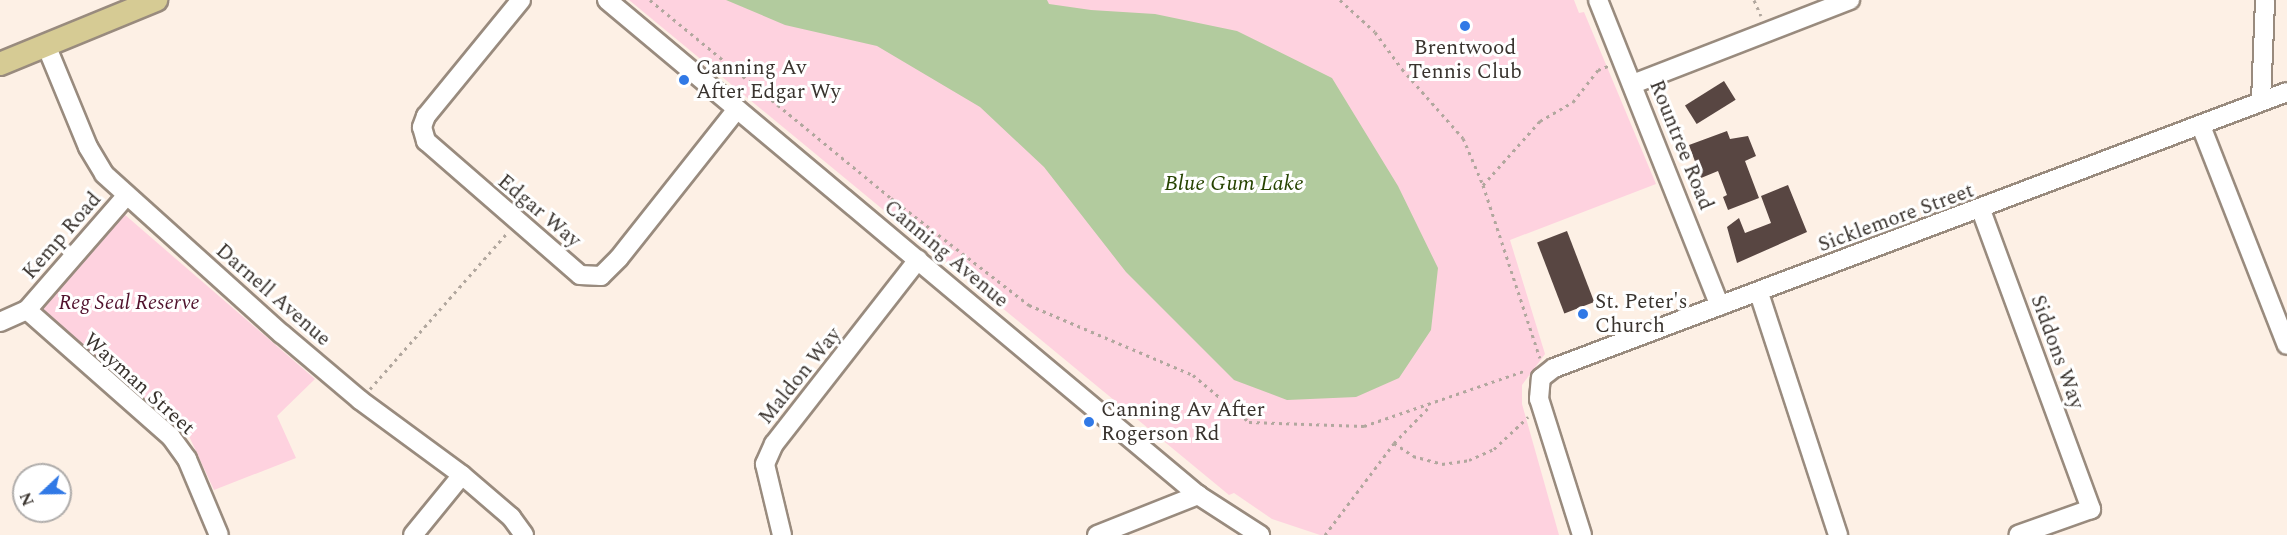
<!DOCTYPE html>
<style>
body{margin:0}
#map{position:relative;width:2287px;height:535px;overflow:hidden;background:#fdf0e5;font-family:Spectral,serif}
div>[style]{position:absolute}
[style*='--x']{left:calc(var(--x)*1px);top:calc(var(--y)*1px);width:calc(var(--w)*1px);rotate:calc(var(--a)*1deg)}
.green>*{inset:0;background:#fed2df}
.water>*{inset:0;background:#b2cb9e}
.building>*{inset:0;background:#584642;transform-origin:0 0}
.path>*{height:3px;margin-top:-1.5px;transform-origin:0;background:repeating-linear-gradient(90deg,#b1a79e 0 3px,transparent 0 7.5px)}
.roads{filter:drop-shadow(2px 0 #998b7e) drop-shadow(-2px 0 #998b7e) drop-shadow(0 2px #998b7e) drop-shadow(0 -2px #998b7e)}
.minor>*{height:18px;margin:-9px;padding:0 9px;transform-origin:9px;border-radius:9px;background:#fff}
.major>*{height:22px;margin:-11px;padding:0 11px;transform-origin:11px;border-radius:11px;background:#d6cb94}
.dots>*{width:16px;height:16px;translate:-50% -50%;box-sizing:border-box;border:3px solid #fff;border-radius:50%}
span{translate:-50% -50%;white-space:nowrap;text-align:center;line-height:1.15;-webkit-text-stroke:6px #fff;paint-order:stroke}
.poi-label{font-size:21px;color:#39332e}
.left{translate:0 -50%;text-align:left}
.street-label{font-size:21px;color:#39332e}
.park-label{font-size:21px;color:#51122d;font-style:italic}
.water-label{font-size:22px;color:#264300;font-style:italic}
.north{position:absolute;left:12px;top:463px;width:60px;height:60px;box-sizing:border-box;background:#fff;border:2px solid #b0adab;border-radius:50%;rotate:248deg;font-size:16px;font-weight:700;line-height:24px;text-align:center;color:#39332e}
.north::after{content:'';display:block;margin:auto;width:21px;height:27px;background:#3179e6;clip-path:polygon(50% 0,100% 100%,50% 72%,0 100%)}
</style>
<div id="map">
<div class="green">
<i style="clip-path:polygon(629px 0,1574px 0,1579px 13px,1584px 12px,1656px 184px,1510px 240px,1545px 354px,1522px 385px,1522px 404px,1559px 535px,1320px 535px,1272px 519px,1234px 493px,1229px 495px)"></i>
<i style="clip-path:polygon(124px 214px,315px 379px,277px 416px,296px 458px,214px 490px,188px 434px,36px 309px)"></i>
</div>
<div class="water">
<i style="clip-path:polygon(726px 0,1047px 0,1049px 4px,1091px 10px,1155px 14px,1237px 31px,1332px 78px,1398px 186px,1438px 268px,1431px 330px,1399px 378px,1356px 397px,1287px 400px,1234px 380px,1126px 272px,1044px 167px,980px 107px,877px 46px,785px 25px)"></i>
</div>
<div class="building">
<i style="left:1724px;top:81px;width:22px;height:46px;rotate:58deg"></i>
<i style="clip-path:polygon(1727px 131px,1730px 139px,1748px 136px,1756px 156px,1745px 161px,1759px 198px,1728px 210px,1723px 197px,1727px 195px,1718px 171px,1701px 178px,1689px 145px)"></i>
<i style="clip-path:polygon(1788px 185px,1807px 232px,1737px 263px,1727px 227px,1739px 218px,1745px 233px,1771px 223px,1761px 196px)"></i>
<i style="left:1567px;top:231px;width:76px;height:32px;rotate:69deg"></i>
</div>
<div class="path">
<i style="--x:650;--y:0;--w:312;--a:39.4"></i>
<i style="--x:891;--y:198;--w:175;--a:37.8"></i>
<i style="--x:1029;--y:305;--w:178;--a:23.1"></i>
<i style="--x:1193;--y:375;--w:73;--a:40"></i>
<i style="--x:1249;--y:422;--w:115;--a:2"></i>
<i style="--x:1364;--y:426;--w:172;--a:-19"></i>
<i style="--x:1340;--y:0;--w:47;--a:42.4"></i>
<i style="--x:1375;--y:32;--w:46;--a:53.9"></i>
<i style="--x:1402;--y:69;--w:92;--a:48.5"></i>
<i style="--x:1463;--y:138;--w:51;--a:66.9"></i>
<i style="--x:1483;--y:185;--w:182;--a:71.8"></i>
<i style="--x:1754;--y:0;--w:17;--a:66"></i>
<i style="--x:1483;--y:185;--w:86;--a:-48.3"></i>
<i style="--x:1540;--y:121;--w:38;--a:-30"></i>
<i style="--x:1573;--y:102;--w:41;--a:-52"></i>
<i style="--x:1598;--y:70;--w:11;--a:-22"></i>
<i style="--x:370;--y:389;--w:209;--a:-48.7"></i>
<i style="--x:1394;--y:443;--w:23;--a:34"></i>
<i style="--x:1413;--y:456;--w:30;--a:15"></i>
<i style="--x:1442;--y:464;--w:27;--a:-8"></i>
<i style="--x:1469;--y:460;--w:27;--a:-24"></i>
<i style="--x:1494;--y:449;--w:47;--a:-43.3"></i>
<i style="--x:1325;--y:535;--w:115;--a:-53.1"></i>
<i style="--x:1394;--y:443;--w:52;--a:-45.8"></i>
</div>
<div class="roads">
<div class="minor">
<i style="--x:521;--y:0;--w:150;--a:129.3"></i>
<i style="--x:426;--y:116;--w:12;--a:110"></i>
<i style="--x:422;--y:127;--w:15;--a:74"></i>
<i style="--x:426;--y:141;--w:204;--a:41"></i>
<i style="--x:580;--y:275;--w:21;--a:3"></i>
<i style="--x:601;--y:276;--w:25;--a:-45"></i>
<i style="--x:619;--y:258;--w:190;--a:-51.6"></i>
<i style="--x:607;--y:0;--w:771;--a:39.95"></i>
<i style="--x:1198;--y:495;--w:74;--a:32.8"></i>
<i style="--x:1598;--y:0;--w:329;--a:68.3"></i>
<i style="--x:46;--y:45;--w:110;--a:67.6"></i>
<i style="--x:88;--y:147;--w:31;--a:59"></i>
<i style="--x:104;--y:174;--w:239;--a:42"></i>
<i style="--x:282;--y:334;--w:102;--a:40.2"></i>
<i style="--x:360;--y:400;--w:127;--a:36.3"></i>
<i style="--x:462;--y:475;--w:65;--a:40.6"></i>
<i style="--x:511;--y:517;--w:22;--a:54"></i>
<i style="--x:1633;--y:84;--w:233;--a:-21.2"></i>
<i style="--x:2261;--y:101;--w:101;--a:-87.7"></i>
<i style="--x:2201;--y:126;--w:235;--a:68.6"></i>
<i style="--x:1981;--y:210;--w:319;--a:69.8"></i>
<i style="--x:2091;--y:509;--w:77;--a:160.4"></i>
<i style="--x:1759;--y:293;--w:255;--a:71.9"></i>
<i style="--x:27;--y:310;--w:192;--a:41.4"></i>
<i style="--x:171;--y:437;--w:27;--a:54"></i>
<i style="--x:187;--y:459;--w:82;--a:67.2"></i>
<i style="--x:0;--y:322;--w:30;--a:-24"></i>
<i style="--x:27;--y:310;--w:152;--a:-49"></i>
<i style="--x:413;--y:535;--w:77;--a:-50.8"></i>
<i style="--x:782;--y:535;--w:73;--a:-103.5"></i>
<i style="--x:765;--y:464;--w:22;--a:-66"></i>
<i style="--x:774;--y:444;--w:234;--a:-52"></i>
<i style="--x:1097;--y:535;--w:109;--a:-21.6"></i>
<i style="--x:1582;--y:535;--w:143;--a:-107.5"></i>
<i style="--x:1539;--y:399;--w:21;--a:-85"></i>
<i style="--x:1541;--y:378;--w:16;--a:-38"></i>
<i style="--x:1554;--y:368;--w:783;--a:-20.63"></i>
</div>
<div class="major">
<i style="--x:0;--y:64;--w:169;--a:-22.3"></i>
</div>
</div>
<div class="dots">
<i style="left:1465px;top:26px;background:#3179e6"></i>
<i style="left:684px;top:80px;background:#3179e6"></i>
<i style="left:1583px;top:314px;background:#3179e6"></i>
<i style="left:1089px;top:422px;background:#3179e6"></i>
</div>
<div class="poi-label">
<span style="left:1465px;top:60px">Brentwood<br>Tennis Club</span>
<span class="left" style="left:696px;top:80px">Canning Av<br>After Edgar Wy</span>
<span class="left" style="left:1595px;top:314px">St. Peter's<br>Church</span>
<span class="left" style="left:1101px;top:422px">Canning Av After<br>Rogerson Rd</span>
</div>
<div class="street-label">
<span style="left:1681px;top:145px;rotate:68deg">Rountree Road</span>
<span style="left:539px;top:211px;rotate:40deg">Edgar Way</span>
<span style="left:1896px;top:218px;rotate:-20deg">Sicklemore Street</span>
<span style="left:62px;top:236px;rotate:-49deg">Kemp Road</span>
<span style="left:946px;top:254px;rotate:40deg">Canning Avenue</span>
<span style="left:273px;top:295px;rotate:41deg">Darnell Avenue</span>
<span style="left:2057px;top:352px;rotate:70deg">Siddons Way</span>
<span style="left:800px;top:376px;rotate:-51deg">Maldon Way</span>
<span style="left:139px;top:384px;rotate:42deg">Wayman Street</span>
</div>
<div class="park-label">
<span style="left:129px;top:303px">Reg Seal Reserve</span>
</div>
<div class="water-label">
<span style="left:1234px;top:184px">Blue Gum Lake</span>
</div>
<div class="north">N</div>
</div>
